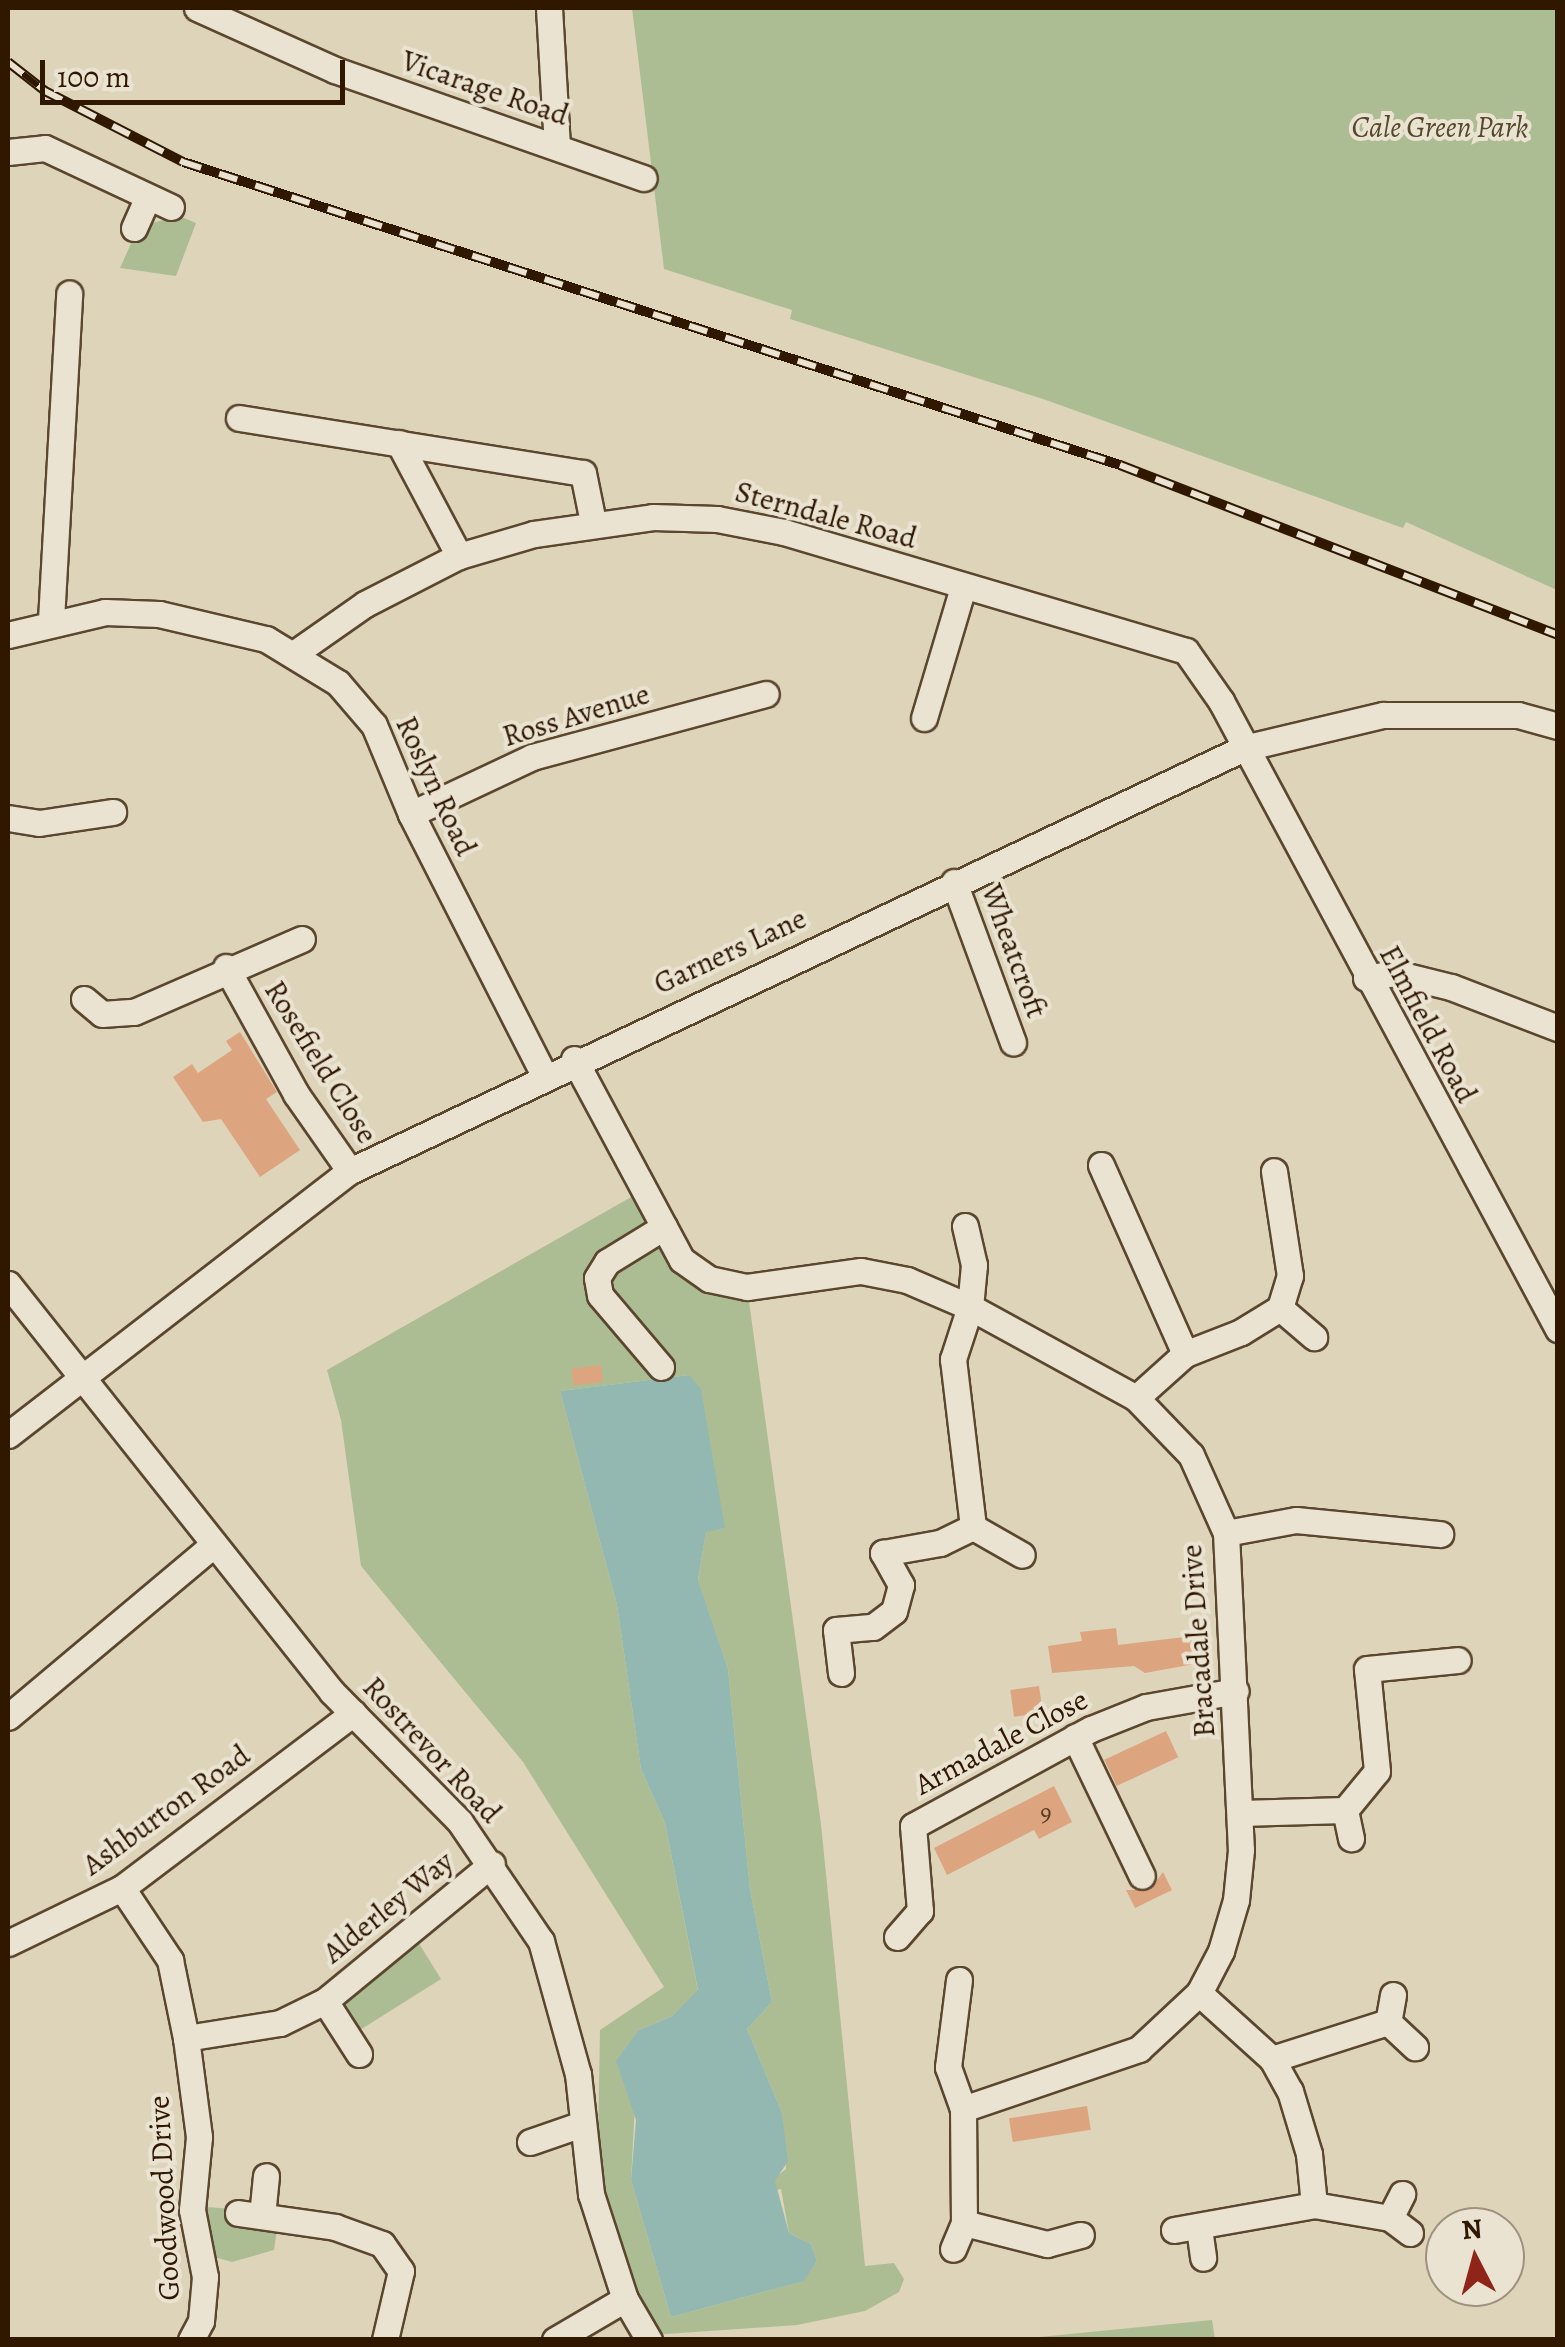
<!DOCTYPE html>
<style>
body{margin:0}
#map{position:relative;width:1565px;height:2347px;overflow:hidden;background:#ded4ba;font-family:Alegreya,serif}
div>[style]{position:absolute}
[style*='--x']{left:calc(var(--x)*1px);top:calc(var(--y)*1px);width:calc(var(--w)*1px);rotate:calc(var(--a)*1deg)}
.green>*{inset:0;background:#adbd93}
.water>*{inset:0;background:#93b8b1}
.building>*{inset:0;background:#dca580;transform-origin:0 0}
.roads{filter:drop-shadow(2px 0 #5b462e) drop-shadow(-2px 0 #5b462e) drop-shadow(0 2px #5b462e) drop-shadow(0 -2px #5b462e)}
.minor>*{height:25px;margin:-12.5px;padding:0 12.5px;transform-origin:12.5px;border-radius:12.5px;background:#eae3d2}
.rail>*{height:10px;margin-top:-5px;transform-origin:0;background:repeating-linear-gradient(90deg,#eae3d2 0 19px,#2f1700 0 38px);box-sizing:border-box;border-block:2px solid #2f1700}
span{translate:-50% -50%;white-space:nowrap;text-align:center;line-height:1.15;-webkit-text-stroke:8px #eae3d2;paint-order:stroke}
.number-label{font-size:25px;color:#5a3a20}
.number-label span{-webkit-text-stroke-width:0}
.street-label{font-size:30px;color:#2f1700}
.park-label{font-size:30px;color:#55492c;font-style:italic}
.frame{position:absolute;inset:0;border:10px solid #2f1700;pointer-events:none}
.north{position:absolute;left:1425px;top:2207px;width:100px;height:100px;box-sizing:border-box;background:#eae3d2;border:2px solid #9f917e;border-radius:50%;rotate:354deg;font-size:28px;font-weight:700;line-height:40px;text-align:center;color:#2f1700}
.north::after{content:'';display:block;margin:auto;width:35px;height:45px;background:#8f2418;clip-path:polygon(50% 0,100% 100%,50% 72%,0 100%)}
.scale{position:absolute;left:40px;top:60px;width:305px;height:45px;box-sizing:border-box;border:5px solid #2f1700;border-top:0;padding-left:12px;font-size:30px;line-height:35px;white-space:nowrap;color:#2f1700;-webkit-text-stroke:8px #eae3d2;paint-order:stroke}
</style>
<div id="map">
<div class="green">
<i style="clip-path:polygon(632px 8px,1557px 8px,1557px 590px,1406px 522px,1403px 528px,1043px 399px,790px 319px,792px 310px,664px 269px)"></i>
<i style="clip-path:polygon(179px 216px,196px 223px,176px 276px,120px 268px,133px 239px,143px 241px,152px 223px)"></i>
<i style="clip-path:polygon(evenodd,633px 1196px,653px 1233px,682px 1260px,747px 1287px,821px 1824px,865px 2266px,894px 2263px,904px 2279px,899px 2292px,865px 2311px,797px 2325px,652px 2335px,597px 2193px,600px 2030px,664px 1987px,523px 1762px,361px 1566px,341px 1420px,327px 1370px,633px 1196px,689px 1375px,724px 1528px,706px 1531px,698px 1581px,728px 1669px,750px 1889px,772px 2002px,747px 2029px,782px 2113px,786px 2169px,775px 2178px,737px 2177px,715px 2191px,722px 2202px,781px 2189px,789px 2233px,811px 2244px,817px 2261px,803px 2281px,671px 2317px,631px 2180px,639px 2030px,672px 2016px,698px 1991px,665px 1823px,641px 1769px,617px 1605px,560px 1391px,689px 1375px)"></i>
<i style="clip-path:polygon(415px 1937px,441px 1979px,360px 2030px,340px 1996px)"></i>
<i style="clip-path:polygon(206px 2207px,233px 2209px,277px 2229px,274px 2250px,232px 2262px,214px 2257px)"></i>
<i style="clip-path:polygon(1212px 2320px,1215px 2339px,1019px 2339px)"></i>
</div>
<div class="water">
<i style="clip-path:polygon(689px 1375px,701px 1389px,725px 1528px,706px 1532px,698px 1580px,728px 1669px,750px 1889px,772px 2002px,747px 2029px,782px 2113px,788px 2161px,775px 2181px,789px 2233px,811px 2244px,817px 2261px,804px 2281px,671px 2317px,631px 2180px,636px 2120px,616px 2061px,639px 2030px,672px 2016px,698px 1990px,665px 1823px,641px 1769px,617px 1605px,560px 1391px)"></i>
</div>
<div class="building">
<i style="clip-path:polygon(240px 1032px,277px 1092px,266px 1099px,300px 1150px,260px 1177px,221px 1119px,203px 1122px,173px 1077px,192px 1064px,198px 1073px,232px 1050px,226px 1041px)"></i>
<i style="left:601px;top:1365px;width:17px;height:30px;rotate:83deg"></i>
<i style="clip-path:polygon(1116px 1628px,1118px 1645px,1201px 1635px,1205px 1662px,1145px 1673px,1134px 1666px,1052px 1673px,1048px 1646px,1082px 1641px,1080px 1632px)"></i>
<i style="left:1039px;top:1686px;width:27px;height:29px;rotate:82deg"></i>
<i style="left:1166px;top:1731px;width:29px;height:68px;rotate:65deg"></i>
<i style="clip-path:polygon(1054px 1786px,1072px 1822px,1039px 1839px,1034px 1830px,947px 1875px,934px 1848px)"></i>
<i style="clip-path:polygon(1163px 1872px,1172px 1890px,1135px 1908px,1126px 1890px,1150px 1890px)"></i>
<i style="left:1087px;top:2106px;width:24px;height:79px;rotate:81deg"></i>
</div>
<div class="roads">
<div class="minor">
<i style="--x:197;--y:8;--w:151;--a:24.2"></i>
<i style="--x:335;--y:70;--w:327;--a:19.3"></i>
<i style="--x:549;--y:8;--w:139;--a:86.7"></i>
<i style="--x:8;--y:152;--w:37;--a:-6"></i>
<i style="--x:45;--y:148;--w:139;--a:25.1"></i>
<i style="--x:134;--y:228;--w:34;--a:-66"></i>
<i style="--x:239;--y:418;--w:348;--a:9.1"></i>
<i style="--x:583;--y:473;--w:50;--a:78.5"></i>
<i style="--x:399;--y:443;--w:128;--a:62"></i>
<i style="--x:51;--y:620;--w:327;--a:-86.8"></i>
<i style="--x:8;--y:635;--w:100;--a:-13.3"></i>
<i style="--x:105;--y:612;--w:54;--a:2.1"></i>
<i style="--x:159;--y:614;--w:110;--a:13.2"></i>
<i style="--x:266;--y:639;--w:84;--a:31.4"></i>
<i style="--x:338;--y:683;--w:55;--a:49.4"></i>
<i style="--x:374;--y:725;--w:96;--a:67.4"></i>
<i style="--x:411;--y:814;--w:293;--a:63"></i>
<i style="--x:295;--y:653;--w:85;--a:-35"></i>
<i style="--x:365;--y:604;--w:106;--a:-27.1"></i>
<i style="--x:459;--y:556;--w:78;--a:-16.3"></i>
<i style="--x:534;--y:534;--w:120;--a:-8.1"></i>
<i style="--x:653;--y:517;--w:64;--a:1.8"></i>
<i style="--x:717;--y:519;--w:68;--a:11"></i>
<i style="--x:784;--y:532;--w:419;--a:16.5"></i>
<i style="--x:1186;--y:651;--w:61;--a:55"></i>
<i style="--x:1221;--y:701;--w:713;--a:61.78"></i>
<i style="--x:924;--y:718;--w:137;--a:-73.4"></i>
<i style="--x:411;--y:814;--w:134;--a:-25.2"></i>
<i style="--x:532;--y:757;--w:242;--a:-15.1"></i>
<i style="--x:8;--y:818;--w:31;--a:9"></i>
<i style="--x:39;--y:823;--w:75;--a:-8.5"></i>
<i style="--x:954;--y:882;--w:171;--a:69.8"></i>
<i style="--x:226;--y:967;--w:145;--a:61.1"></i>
<i style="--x:296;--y:1094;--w:94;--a:55"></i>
<i style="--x:1366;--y:978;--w:28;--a:-10"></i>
<i style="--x:1394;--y:973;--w:59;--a:13.8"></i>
<i style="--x:1451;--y:987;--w:115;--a:21"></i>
<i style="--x:84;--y:999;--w:23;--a:40"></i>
<i style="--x:102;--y:1014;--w:32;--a:-4"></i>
<i style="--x:134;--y:1012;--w:183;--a:-23.5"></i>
<i style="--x:574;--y:1059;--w:228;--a:61.8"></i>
<i style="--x:682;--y:1260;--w:33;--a:35"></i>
<i style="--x:709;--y:1279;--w:39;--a:12"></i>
<i style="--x:747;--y:1287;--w:115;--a:-8"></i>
<i style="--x:861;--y:1271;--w:47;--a:11.1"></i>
<i style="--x:907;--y:1280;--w:69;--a:23.2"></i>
<i style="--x:970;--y:1307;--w:189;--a:28.7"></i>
<i style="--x:1136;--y:1398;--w:79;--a:46"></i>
<i style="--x:1191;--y:1455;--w:85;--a:65.8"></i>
<i style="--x:1226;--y:1533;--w:317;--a:87.3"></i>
<i style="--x:1241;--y:1850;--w:50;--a:95.7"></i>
<i style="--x:1236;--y:1900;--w:53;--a:106.4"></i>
<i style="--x:1221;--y:1951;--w:47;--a:117.6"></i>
<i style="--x:1199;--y:1993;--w:82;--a:137"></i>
<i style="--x:1139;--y:2049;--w:186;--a:161.2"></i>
<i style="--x:963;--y:2109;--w:114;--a:89.5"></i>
<i style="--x:964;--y:2223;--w:28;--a:113"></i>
<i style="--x:1101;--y:1165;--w:207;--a:66"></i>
<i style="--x:965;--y:1226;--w:40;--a:77"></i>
<i style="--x:974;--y:1265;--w:42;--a:95.4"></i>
<i style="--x:970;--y:1307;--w:55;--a:108.1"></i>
<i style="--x:953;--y:1359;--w:169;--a:83.2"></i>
<i style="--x:973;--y:1527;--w:56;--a:29.7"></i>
<i style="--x:8;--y:1284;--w:521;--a:51.55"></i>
<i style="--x:332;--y:1692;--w:182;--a:45.4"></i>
<i style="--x:460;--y:1822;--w:144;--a:55.8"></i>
<i style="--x:541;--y:1941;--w:138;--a:74.5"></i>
<i style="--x:578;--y:2074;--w:121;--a:83.8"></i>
<i style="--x:591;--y:2194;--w:110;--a:72.1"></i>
<i style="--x:625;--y:2299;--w:48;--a:59.7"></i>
<i style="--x:1280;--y:1308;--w:45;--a:40.5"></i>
<i style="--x:661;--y:1367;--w:94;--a:-130.3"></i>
<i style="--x:600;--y:1295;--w:17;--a:-100"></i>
<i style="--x:597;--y:1278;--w:19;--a:-58"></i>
<i style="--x:607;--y:1262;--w:67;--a:-31.6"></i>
<i style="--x:1136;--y:1398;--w:66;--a:-41.9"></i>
<i style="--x:1185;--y:1354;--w:60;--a:-21.4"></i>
<i style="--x:1241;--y:1332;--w:46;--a:-31.6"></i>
<i style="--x:1280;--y:1308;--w:34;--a:-73"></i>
<i style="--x:1290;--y:1276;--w:106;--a:-98.7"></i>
<i style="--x:8;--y:1435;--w:432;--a:-37.7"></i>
<i style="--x:350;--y:1171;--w:989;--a:-25.32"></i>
<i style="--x:1244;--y:748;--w:143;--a:-13.4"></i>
<i style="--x:1383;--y:715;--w:135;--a:0"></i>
<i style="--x:1518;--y:715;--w:41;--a:15.4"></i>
<i style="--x:1226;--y:1533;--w:71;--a:-10.5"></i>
<i style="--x:1296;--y:1520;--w:145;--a:5.6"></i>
<i style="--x:841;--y:1673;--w:43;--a:-96.6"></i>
<i style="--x:836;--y:1630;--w:37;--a:-5"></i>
<i style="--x:873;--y:1627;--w:26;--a:-37"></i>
<i style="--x:894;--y:1611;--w:27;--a:-75"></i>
<i style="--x:901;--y:1585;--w:37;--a:-119"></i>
<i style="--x:883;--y:1553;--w:58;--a:-10"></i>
<i style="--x:940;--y:1543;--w:37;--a:-26"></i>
<i style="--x:8;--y:1717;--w:269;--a:-40"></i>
<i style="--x:1075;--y:1737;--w:154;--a:64.3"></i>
<i style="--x:1345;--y:1810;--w:50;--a:-50.6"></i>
<i style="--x:1377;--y:1771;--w:102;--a:-95.6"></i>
<i style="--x:1367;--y:1669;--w:91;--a:-5.6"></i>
<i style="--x:1240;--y:1813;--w:105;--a:-1.6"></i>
<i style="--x:1345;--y:1810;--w:29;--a:78"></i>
<i style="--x:122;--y:1888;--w:87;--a:56.3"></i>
<i style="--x:170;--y:1960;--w:80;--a:78.4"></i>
<i style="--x:186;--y:2038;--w:100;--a:82.5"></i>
<i style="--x:199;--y:2137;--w:73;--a:95.5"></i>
<i style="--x:192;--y:2210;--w:68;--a:79"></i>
<i style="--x:205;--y:2277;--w:44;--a:95.2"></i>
<i style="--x:201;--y:2321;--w:21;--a:118"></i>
<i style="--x:897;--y:1937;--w:35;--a:-49"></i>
<i style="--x:920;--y:1911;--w:85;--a:-94.7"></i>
<i style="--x:913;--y:1826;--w:203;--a:-28.6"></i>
<i style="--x:1091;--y:1729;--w:59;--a:-21.8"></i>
<i style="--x:1146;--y:1707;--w:91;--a:-10.1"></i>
<i style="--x:8;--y:1943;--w:127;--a:-25.8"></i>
<i style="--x:122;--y:1888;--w:290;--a:-37.1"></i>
<i style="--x:959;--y:1980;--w:88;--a:97.2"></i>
<i style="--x:948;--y:2067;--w:45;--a:70.3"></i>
<i style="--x:1199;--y:1993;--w:98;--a:42.1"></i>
<i style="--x:1272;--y:2059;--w:37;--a:61"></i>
<i style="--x:1290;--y:2091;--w:66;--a:73.2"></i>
<i style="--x:1309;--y:2154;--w:51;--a:84.4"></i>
<i style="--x:1314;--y:2205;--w:77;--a:9.7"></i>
<i style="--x:1390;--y:2218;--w:25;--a:37"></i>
<i style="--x:1393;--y:1995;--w:27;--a:100"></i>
<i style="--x:1388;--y:2022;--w:37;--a:43"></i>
<i style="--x:325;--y:2001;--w:63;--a:57.3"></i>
<i style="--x:186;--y:2038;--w:95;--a:-9.1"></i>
<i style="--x:280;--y:2023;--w:50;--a:-26.1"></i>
<i style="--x:325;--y:2001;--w:216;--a:-39.4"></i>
<i style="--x:1272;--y:2059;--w:122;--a:-17.7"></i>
<i style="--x:530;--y:2142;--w:55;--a:-19.1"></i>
<i style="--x:238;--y:2213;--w:98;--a:8.2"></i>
<i style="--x:335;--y:2227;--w:50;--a:19.9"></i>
<i style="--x:382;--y:2244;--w:33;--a:55"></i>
<i style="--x:401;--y:2271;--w:71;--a:103.1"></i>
<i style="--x:262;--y:2216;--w:40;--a:-84.3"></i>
<i style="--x:1390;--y:2218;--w:27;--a:-63"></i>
<i style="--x:964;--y:2223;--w:86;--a:14.2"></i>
<i style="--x:1047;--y:2244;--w:35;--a:-15"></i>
<i style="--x:1199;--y:2228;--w:30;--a:82"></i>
<i style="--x:1174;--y:2230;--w:142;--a:-10.1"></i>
<i style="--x:555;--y:2340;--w:81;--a:-30.4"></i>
</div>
</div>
<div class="rail">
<i style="--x:8;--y:62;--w:47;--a:38.1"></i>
<i style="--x:45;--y:91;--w:155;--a:27.2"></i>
<i style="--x:183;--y:162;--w:985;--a:17.92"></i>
<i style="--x:1120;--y:465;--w:470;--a:21.2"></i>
</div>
<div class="number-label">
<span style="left:1046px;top:1813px">9</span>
</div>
<div class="street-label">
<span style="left:485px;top:88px;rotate:19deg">Vicarage Road</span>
<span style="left:826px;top:515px;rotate:15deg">Sterndale Road</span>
<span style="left:576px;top:715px;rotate:-17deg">Ross Avenue</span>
<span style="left:436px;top:786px;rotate:65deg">Roslyn Road</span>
<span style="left:730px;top:951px;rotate:-25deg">Garners Lane</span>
<span style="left:1014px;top:951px;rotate:70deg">Wheatcroft</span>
<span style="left:1428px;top:1024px;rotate:62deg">Elmfield Road</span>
<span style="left:321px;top:1062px;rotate:58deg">Rosefield Close</span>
<span style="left:1198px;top:1641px;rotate:-94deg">Bracadale Drive</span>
<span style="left:1001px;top:1742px;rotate:-28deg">Armadale Close</span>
<span style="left:432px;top:1750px;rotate:47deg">Rostrevor Road</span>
<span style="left:166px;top:1810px;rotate:-36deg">Ashburton Road</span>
<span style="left:388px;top:1907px;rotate:-39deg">Alderley Way</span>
<span style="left:164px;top:2198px;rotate:-93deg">Goodwood Drive</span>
</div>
<div class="park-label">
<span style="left:1440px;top:127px">Cale Green Park</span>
</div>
<div class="frame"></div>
<div class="north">N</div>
<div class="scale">100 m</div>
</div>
